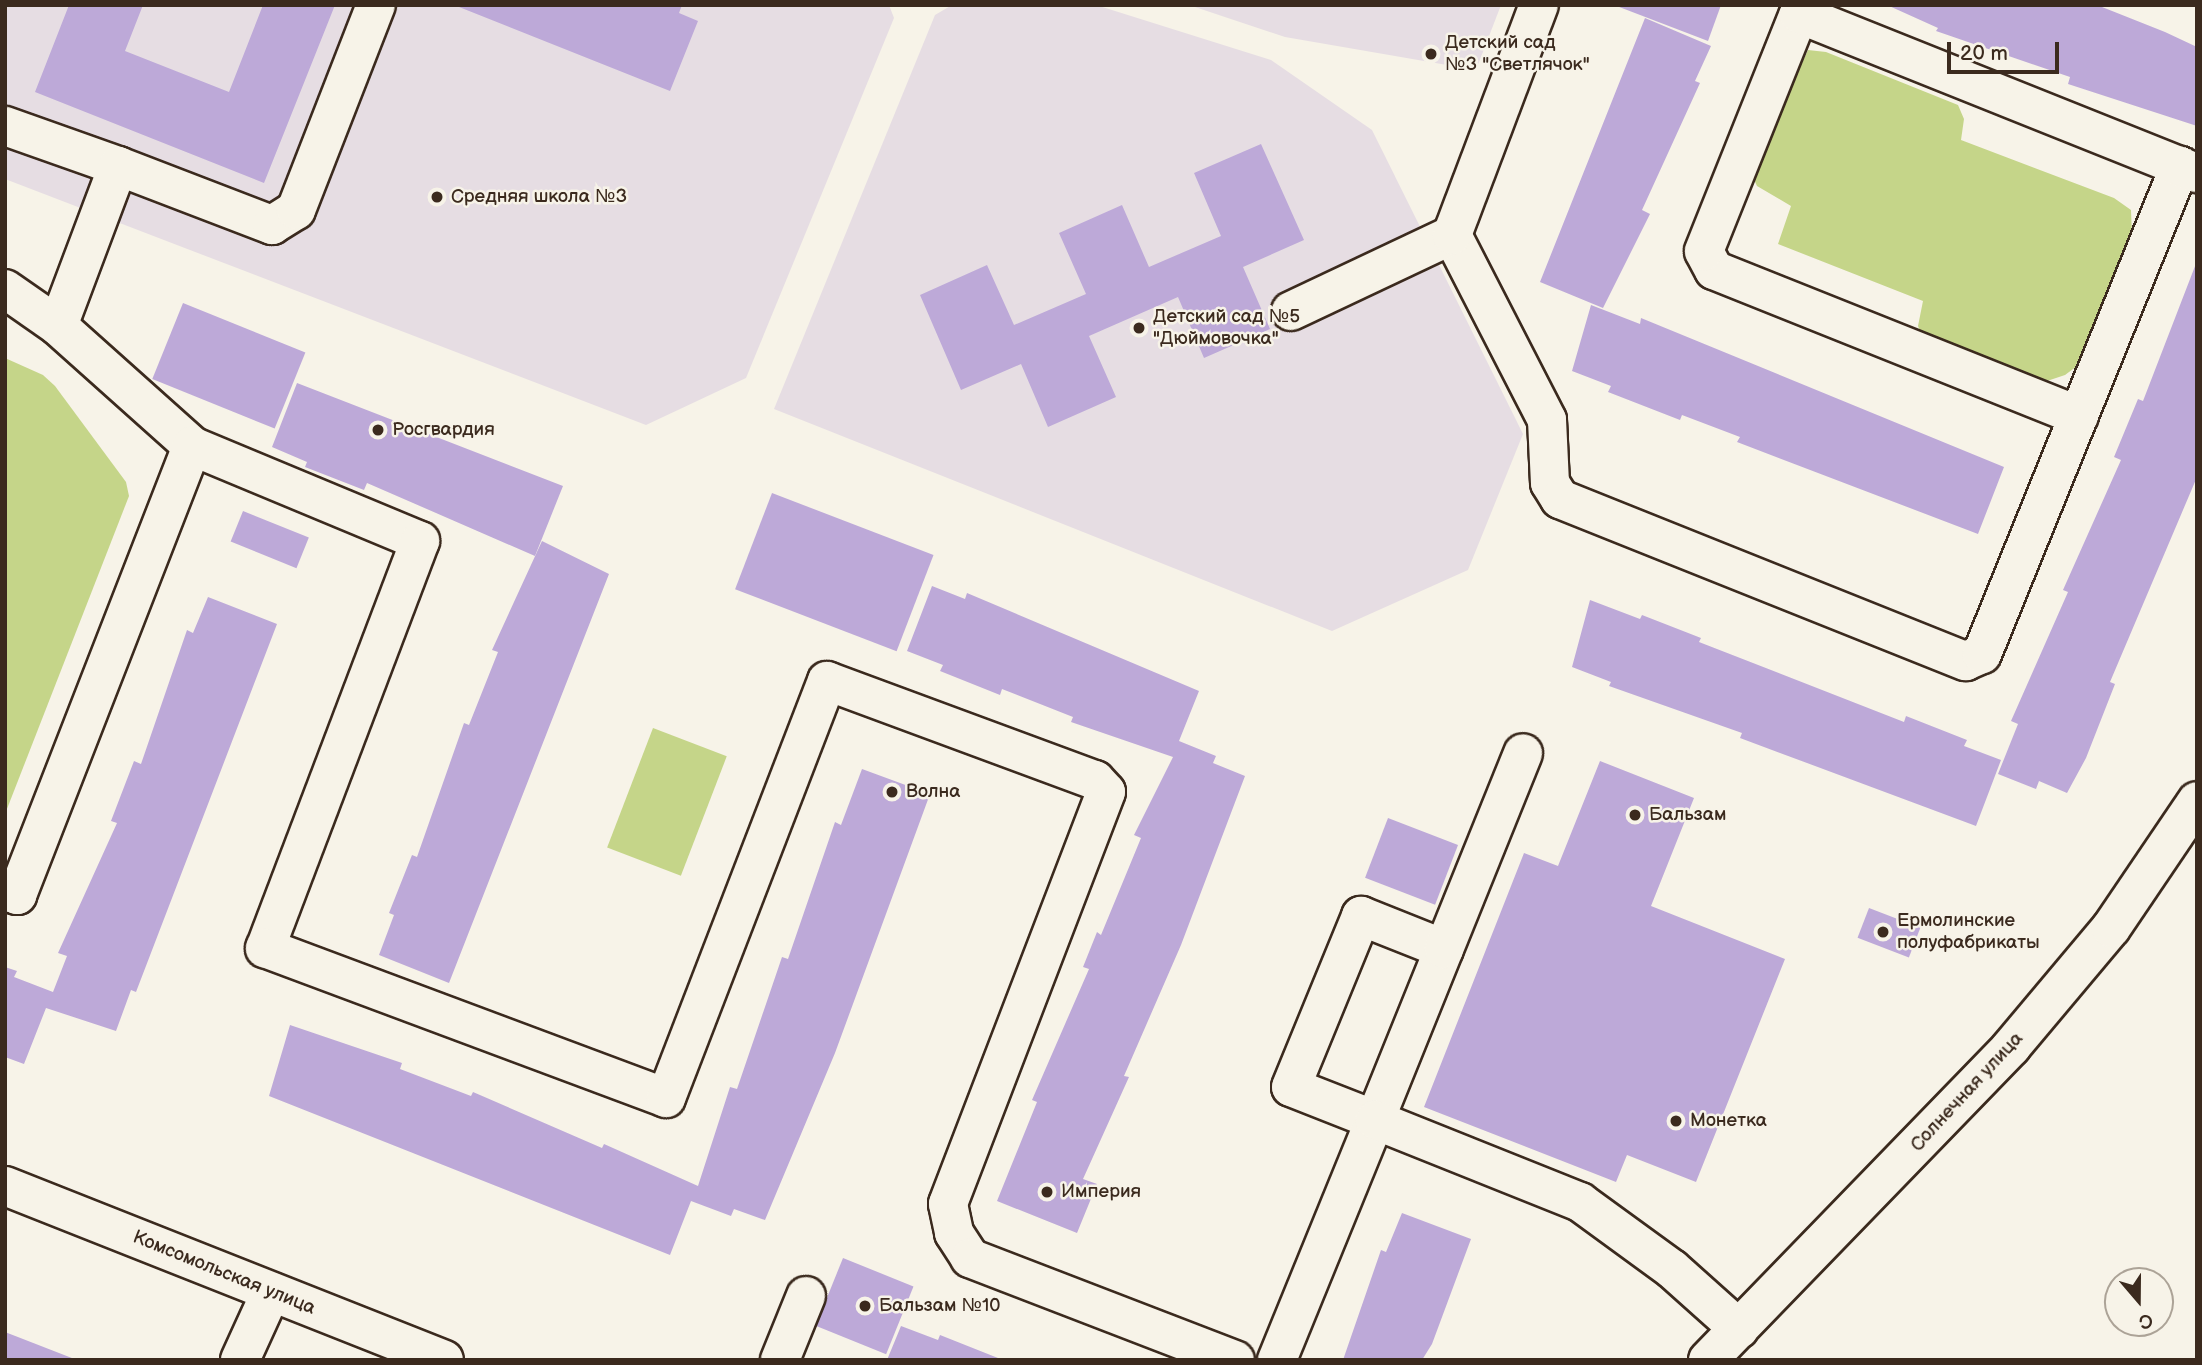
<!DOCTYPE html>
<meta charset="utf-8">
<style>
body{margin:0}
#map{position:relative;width:2202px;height:1365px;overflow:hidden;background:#f7f3e8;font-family:"Balsamiq Sans",sans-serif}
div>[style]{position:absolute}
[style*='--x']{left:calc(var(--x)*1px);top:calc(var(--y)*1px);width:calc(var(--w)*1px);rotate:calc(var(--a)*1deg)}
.built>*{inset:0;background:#e6dde3}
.green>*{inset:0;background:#c5d589;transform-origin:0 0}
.building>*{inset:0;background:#bda9d8;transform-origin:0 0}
.roads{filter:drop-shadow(2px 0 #3b2a1e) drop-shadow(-2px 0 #3b2a1e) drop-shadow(0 2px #3b2a1e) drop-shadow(0 -2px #3b2a1e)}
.minor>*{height:38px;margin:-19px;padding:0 19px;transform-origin:19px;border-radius:19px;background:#f7f3e8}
.dots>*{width:19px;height:19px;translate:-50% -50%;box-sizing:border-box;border:4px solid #f7f3e8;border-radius:50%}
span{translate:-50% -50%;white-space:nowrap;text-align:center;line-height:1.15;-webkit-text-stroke:5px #f7f3e8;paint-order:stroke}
.poi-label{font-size:19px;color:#3b2a1e}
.left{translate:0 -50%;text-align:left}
.street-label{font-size:19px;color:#3b2a1e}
.frame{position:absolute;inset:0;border:7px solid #3b2a1e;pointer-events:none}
.north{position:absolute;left:2104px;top:1267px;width:70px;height:70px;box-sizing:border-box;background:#f7f3e8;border:2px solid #aca397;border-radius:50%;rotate:160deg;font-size:19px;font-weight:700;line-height:28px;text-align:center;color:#3b2a1e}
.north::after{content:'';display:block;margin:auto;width:24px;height:32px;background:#3b2a1e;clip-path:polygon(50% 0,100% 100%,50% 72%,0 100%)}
.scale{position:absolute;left:1947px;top:42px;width:112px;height:32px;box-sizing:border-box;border:4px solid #3b2a1e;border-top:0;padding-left:9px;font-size:21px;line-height:24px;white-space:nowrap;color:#3b2a1e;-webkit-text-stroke:5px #f7f3e8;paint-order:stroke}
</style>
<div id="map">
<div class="built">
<i style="clip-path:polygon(5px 5px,889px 5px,894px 18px,746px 378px,646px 425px,5px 179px)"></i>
<i style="clip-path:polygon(952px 5px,1096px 5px,1271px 60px,1372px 130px,1523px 434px,1468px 570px,1332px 631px,774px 409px,935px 15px)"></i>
<i style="clip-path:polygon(1189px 5px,1501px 5px,1476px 70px,1285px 37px)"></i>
</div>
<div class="green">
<i style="clip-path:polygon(1808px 50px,1826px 52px,1958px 105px,1964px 119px,1961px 140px,2114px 198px,2131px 210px,2132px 235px,2077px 366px,2065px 375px,2044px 382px,1922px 336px,1918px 326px,1923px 301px,1778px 244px,1791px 206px,1757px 186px,1751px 173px)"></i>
<i style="clip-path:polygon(5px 358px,43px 375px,55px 386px,126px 482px,129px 496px,5px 814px)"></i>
<i style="left:653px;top:728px;width:79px;height:128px;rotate:21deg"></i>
</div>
<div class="building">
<i style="clip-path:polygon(69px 5px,143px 5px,125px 51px,229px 92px,263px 5px,335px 5px,264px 183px,35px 92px)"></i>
<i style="clip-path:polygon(454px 5px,682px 5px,679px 13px,698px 21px,670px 91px)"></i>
<i style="clip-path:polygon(1614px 5px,1721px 5px,1708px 41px)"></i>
<i style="clip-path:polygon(1887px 5px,2097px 5px,2165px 32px,2197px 47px,2197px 126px,2068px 84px,2070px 77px,1936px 31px,1938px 28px)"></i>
<i style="clip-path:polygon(1645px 18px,1711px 46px,1695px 81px,1700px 83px,1642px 210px,1650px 214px,1603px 308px,1540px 282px)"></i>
<i style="clip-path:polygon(1261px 144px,1304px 240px,1243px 267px,1270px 329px,1204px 358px,1178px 297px,1089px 336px,1116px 397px,1048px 427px,1021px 364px,961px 390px,920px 295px,987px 265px,1014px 325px,1086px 294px,1059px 233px,1122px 205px,1149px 267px,1221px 236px,1194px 173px)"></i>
<i style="clip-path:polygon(2197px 261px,2197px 477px,2110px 682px,2115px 684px,2086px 758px,2067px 793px,2039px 781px,2036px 789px,1998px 774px,2018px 724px,2011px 721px,2068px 592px,2063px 590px,2121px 460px,2114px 457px,2138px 399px,2143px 401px)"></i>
<i style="left:183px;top:303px;width:132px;height:82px;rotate:22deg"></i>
<i style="clip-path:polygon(1591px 305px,1640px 324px,1641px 318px,2004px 467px,1978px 534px,1737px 442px,1740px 437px,1682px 415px,1680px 420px,1608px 392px,1611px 386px,1572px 371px)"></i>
<i style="clip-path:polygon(297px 383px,563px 486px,535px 556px,367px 483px,364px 490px,305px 467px,307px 462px,272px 447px)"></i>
<i style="left:772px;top:493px;width:173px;height:103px;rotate:21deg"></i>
<i style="left:243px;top:511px;width:71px;height:33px;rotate:22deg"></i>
<i style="clip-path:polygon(542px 541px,609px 574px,449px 983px,379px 955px,394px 915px,389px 913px,412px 855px,417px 857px,464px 723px,469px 725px,498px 652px,492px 650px)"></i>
<i style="clip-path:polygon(932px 586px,965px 599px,967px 593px,1199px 691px,1179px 741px,1216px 756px,1213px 763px,1245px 776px,1181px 945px,1124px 1076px,1129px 1077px,1083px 1179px,1097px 1184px,1077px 1233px,997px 1201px,1037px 1102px,1032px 1100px,1089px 969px,1083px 967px,1097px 932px,1101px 935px,1141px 838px,1134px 835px,1173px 757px,1071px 722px,1073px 717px,1002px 689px,1000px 695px,940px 671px,943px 665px,907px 651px)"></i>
<i style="clip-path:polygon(208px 597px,277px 624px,136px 992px,131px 990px,116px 1031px,46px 1008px,24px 1064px,5px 1057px,5px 967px,17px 971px,14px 977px,53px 992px,67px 956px,58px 953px,117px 823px,111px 821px,134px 761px,141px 764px,187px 630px,193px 633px)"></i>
<i style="clip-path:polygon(1590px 600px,1640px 619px,1642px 615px,1701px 638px,1699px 642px,1904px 722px,1906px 716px,1967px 740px,1964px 746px,2001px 760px,1976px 826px,1740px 738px,1742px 733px,1609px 686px,1611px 682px,1572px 667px)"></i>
<i style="clip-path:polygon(1600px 761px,1694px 798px,1651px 906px,1785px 959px,1696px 1182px,1627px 1155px,1616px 1182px,1424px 1107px,1524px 853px,1558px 866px)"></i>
<i style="clip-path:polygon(862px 769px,930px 794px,835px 1053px,765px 1220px,734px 1209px,731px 1216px,691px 1201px,670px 1255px,269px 1096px,290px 1025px,402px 1063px,400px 1069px,471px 1096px,473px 1092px,602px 1148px,604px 1144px,698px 1186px,730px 1087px,737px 1089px,782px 957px,788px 959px,835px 822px,841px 825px)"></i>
<i style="left:1388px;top:818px;width:75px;height:64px;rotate:21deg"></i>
<i style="left:1869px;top:908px;width:55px;height:32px;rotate:21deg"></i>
<i style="clip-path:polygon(1402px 1213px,1471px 1239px,1432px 1344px,1422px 1360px,1343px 1360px,1381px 1250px,1386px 1252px)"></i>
<i style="left:843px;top:1258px;width:76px;height:73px;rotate:22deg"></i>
<i style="clip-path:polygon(901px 1326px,938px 1340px,940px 1335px,998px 1358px,887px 1360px)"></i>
<i style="clip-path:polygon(5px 1332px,77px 1360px,5px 1360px)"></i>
</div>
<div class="roads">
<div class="minor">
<i style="--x:5;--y:126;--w:120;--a:19.5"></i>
<i style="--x:1452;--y:235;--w:208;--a:62.8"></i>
<i style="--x:1547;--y:420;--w:63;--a:87.3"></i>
<i style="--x:1550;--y:483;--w:19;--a:58"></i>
<i style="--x:1560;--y:499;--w:437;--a:21.8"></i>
<i style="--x:1966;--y:661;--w:17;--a:-24"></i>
<i style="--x:1982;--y:654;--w:527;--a:-67.92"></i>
<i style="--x:5;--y:289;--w:65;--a:34.9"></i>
<i style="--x:58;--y:326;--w:180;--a:41.8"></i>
<i style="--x:192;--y:446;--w:247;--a:22.6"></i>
<i style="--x:420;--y:541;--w:436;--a:110.8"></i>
<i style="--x:265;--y:948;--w:428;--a:20.5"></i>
<i style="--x:666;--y:1098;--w:447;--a:-68.9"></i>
<i style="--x:827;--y:681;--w:286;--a:20.3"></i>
<i style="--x:1095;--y:780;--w:16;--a:47"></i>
<i style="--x:1106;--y:792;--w:441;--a:111"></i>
<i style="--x:948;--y:1204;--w:30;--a:78"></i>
<i style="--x:954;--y:1233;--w:30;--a:57"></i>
<i style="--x:970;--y:1258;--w:284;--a:21.1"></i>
<i style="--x:1291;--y:311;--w:178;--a:-25.3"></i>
<i style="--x:1452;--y:235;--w:246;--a:-69.3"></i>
<i style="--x:58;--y:326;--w:171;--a:-69.4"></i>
<i style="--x:118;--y:166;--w:165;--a:21"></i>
<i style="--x:272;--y:225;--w:28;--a:-32"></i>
<i style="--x:296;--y:210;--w:220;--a:-68.7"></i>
<i style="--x:2079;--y:416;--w:393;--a:-158.2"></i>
<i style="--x:1714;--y:270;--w:21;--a:-118"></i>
<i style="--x:1704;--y:251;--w:255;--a:-68.2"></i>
<i style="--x:1799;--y:14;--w:429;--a:21.8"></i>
<i style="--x:5;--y:891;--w:13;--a:18"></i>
<i style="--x:17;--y:895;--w:482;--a:-68.7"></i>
<i style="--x:1444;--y:949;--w:184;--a:112"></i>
<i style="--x:1375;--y:1120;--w:90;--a:-158.6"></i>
<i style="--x:1291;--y:1087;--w:185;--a:-67.7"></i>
<i style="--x:1361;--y:916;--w:89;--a:21.7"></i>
<i style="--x:1444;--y:949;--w:211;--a:-68"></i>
<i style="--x:5;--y:1186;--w:472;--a:21.6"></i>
<i style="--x:240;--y:1360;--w:75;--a:-65.5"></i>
<i style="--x:780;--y:1360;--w:69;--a:-67.9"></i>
<i style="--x:1277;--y:1360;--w:259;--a:-67.8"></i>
<i style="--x:1375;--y:1120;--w:221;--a:21.8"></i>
<i style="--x:1580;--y:1202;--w:114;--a:36.1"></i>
<i style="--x:1672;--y:1269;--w:90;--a:41.8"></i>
<i style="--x:1708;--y:1360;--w:436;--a:-45.9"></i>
<i style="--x:2011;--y:1047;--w:155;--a:-50"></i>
<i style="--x:2111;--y:928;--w:153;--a:-55.9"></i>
</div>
</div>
<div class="dots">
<i style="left:1431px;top:54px;background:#3b2a1e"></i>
<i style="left:437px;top:197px;background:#3b2a1e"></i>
<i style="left:1139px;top:328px;background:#3b2a1e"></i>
<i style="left:378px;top:430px;background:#3b2a1e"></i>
<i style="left:892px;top:792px;background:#3b2a1e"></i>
<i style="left:1635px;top:815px;background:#3b2a1e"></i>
<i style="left:1883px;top:932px;background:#3b2a1e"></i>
<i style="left:1676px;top:1121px;background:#3b2a1e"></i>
<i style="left:1047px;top:1192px;background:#3b2a1e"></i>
<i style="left:865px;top:1306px;background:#3b2a1e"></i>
</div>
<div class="poi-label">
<span class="left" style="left:1445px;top:54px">Детский сад<br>№3 "Светлячок"</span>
<span class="left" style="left:451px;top:197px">Средняя школа №3</span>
<span class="left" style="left:1153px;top:328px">Детский сад №5<br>"Дюймовочка"</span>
<span class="left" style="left:392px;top:430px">Росгвардия</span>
<span class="left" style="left:906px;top:792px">Волна</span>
<span class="left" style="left:1649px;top:815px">Бальзам</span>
<span class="left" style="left:1897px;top:932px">Ермолинские<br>полуфабрикаты</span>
<span class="left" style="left:1690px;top:1121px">Монетка</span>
<span class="left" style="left:1061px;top:1192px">Империя</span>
<span class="left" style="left:879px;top:1306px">Бальзам №10</span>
</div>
<div class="street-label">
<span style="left:1967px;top:1092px;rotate:-47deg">Солнечная улица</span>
<span style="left:224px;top:1273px;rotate:22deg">Комсомольская улица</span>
</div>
<div class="frame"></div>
<div class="north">С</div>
<div class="scale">20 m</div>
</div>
